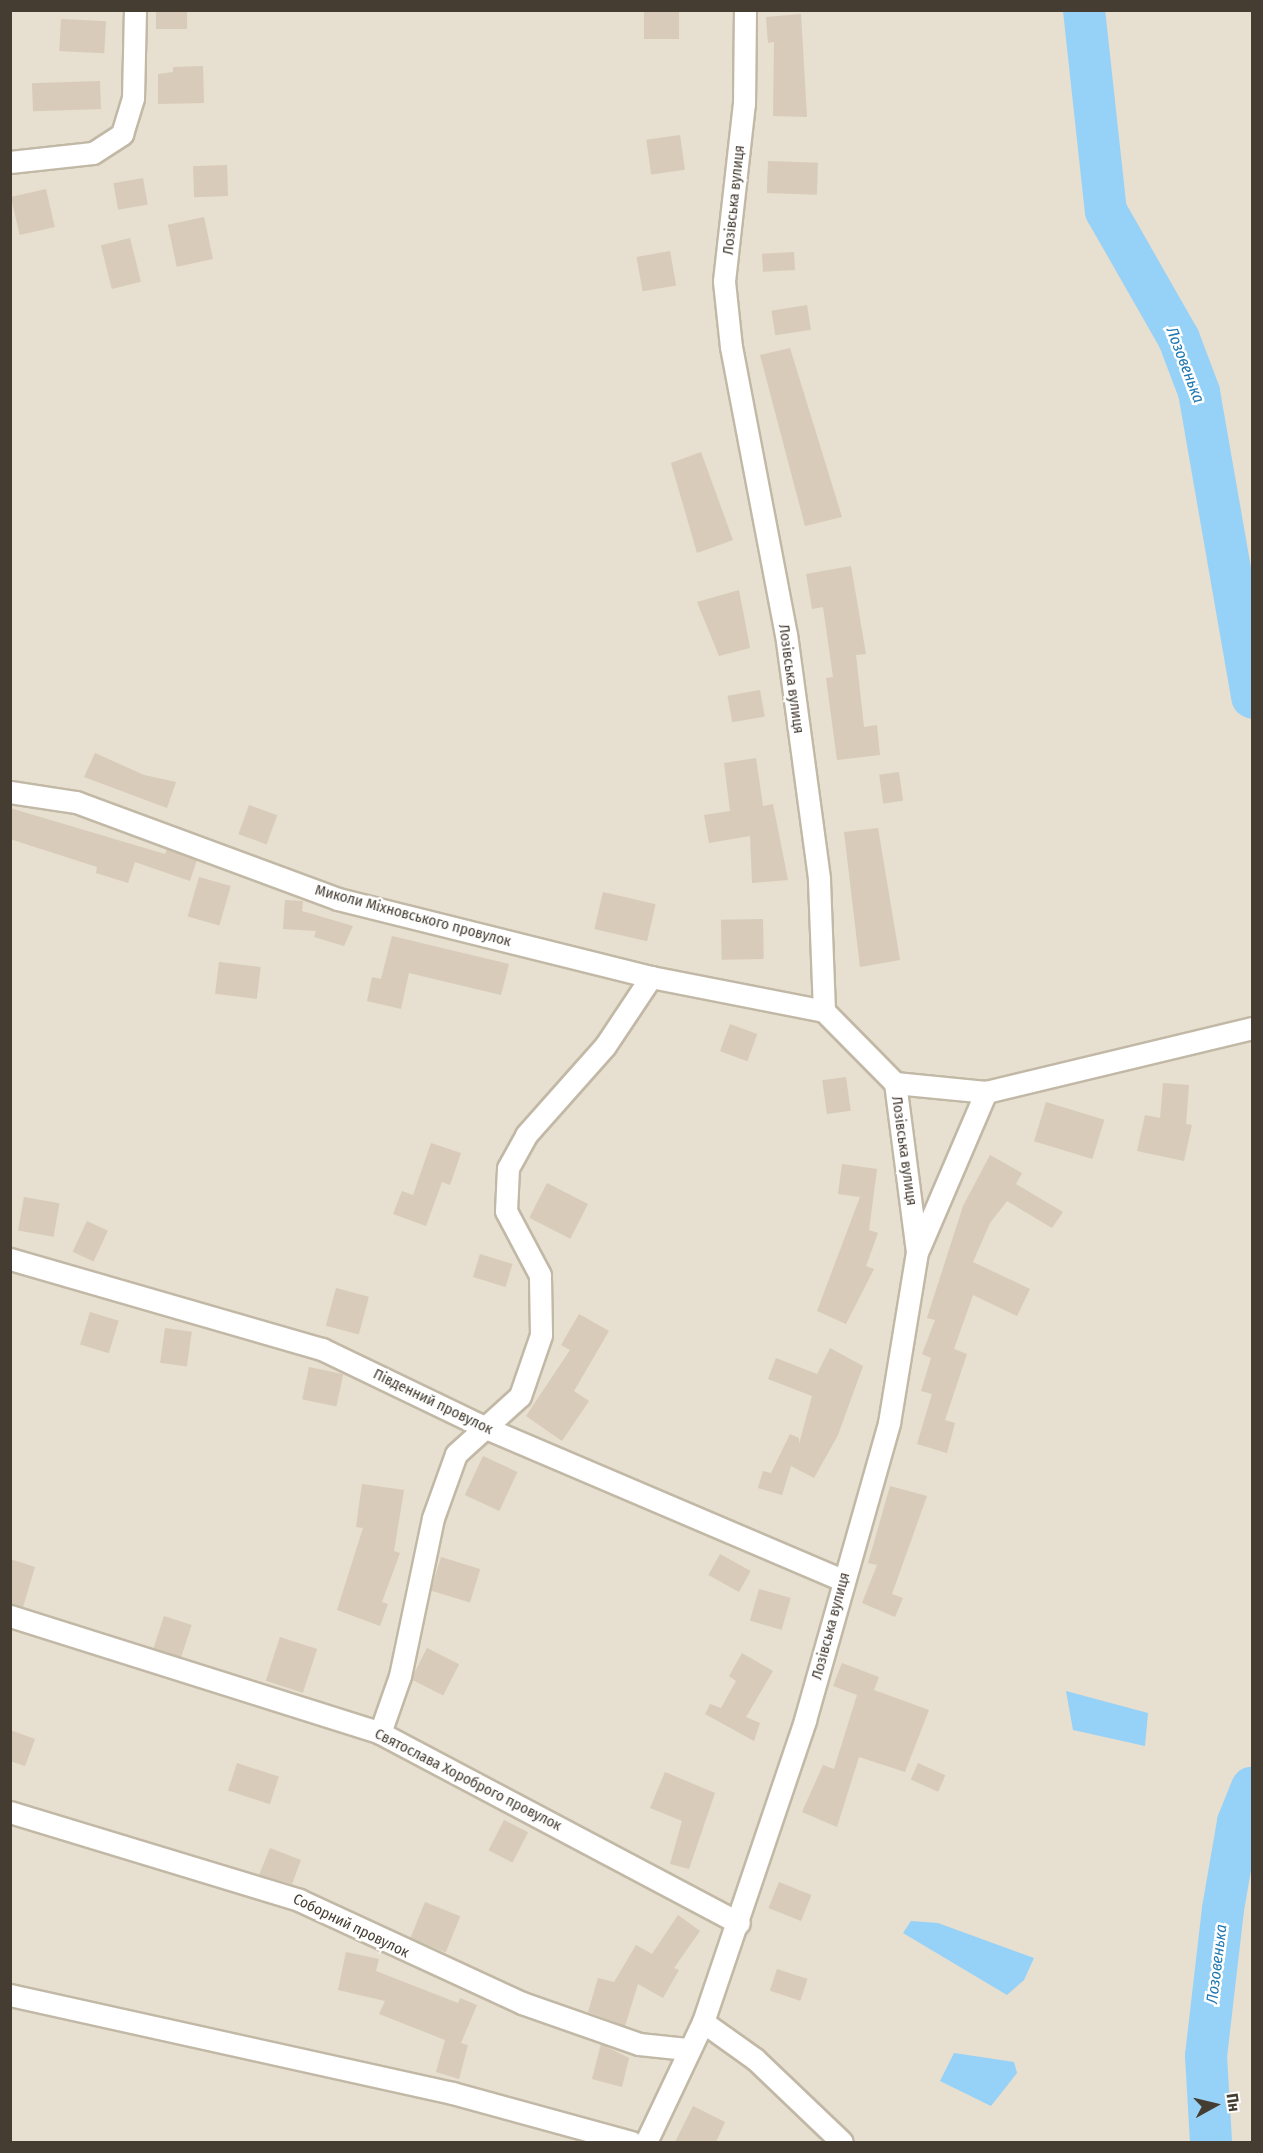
<!DOCTYPE html>
<meta charset="utf-8">
<style>
body{margin:0}
#map{position:relative;width:1263px;height:2153px;overflow:hidden;background:#f3ede2;font-family:"Fira Sans Condensed",sans-serif}
div>[style]{position:absolute}
[style*='--x']{left:calc(var(--x)*1px);top:calc(var(--y)*1px);width:calc(var(--w)*1px);rotate:calc(var(--a)*1deg)}
.residential>*{inset:0;background:#e7dfcf;transform-origin:0 0}
.water>*{inset:0;background:#96d1f7}
.river>*{height:42px;margin:-21px;padding:0 21px;transform-origin:21px;border-radius:21px;background:#96d1f7}
.building>*{inset:0;background:#d8cbb9;transform-origin:0 0}
.roads{filter:drop-shadow(2px 0 #c2b8a6) drop-shadow(-2px 0 #c2b8a6) drop-shadow(0 2px #c2b8a6) drop-shadow(0 -2px #c2b8a6)}
.minor>*{height:21px;margin:-10.5px;padding:0 10.5px;transform-origin:10.5px;border-radius:10.5px;background:#fff}
span{translate:-50% -50%;white-space:nowrap;text-align:center;line-height:1.15;-webkit-text-stroke:5px #fff;paint-order:stroke}
.street-label{font-size:15px;color:#453d32}
.water-label{font-size:16px;color:#2078b2;font-style:italic}
.frame{position:absolute;inset:0;border:12px solid #453d32;pointer-events:none}
.north{position:absolute;left:1185px;top:2075px;width:60px;height:60px;-webkit-text-stroke:4px #fff;paint-order:stroke;rotate:82deg;font-size:16px;font-weight:700;line-height:24px;text-align:center;color:#453d32}
.north::after{content:'';display:block;margin:auto;width:21px;height:27px;background:#453d32;clip-path:polygon(50% 0,100% 100%,50% 72%,0 100%)}
</style>
<div id="map">
<div class="residential">
<i style="left:11px;top:11px;width:1241px;height:2131px"></i>
</div>
<div class="water">
<i style="clip-path:polygon(1066px 1691px,1148px 1713px,1145px 1746px,1073px 1730px)"></i>
<i style="clip-path:polygon(911px 1921px,938px 1923px,1034px 1958px,1024px 1980px,1007px 1995px,903px 1933px)"></i>
<i style="clip-path:polygon(954px 2053px,1014px 2062px,1017px 2073px,991px 2106px,940px 2081px)"></i>
</div>
<div class="river">
<i style="--x:1084;--y:10;--w:202;--a:83.8"></i>
<i style="--x:1106;--y:211;--w:147;--a:60.3"></i>
<i style="--x:1179;--y:339;--w:57;--a:69.3"></i>
<i style="--x:1199;--y:392;--w:310;--a:80.1"></i>
<i style="--x:1211;--y:2142;--w:86;--a:-93.3"></i>
<i style="--x:1206;--y:2056;--w:148;--a:-83.4"></i>
<i style="--x:1223;--y:1909;--w:88;--a:-80.2"></i>
<i style="--x:1238;--y:1822;--w:37;--a:-68"></i>
</div>
<div class="building">
<i style="left:156px;top:10px;width:31px;height:19px"></i>
<i style="left:644px;top:10px;width:35px;height:29px"></i>
<i style="clip-path:polygon(801px 14px,807px 117px,773px 116px,774px 42px,768px 43px,766px 17px)"></i>
<i style="left:61px;top:19px;width:45px;height:32px;rotate:3deg"></i>
<i style="clip-path:polygon(203px 66px,204px 103px,158px 104px,158px 74px,173px 72px,173px 67px)"></i>
<i style="left:100px;top:81px;width:28px;height:68px;rotate:88deg"></i>
<i style="left:680px;top:135px;width:35px;height:34px;rotate:82deg"></i>
<i style="left:768px;top:161px;width:50px;height:32px;rotate:2deg"></i>
<i style="left:227px;top:165px;width:31px;height:34px;rotate:88deg"></i>
<i style="left:143px;top:178px;width:27px;height:30px;rotate:80deg"></i>
<i style="left:46px;top:189px;width:39px;height:36px;rotate:77deg"></i>
<i style="left:204px;top:217px;width:43px;height:37px;rotate:78deg"></i>
<i style="left:130px;top:238px;width:45px;height:30px;rotate:76deg"></i>
<i style="left:670px;top:251px;width:35px;height:34px;rotate:80deg"></i>
<i style="left:794px;top:252px;width:18px;height:32px;rotate:87deg"></i>
<i style="left:807px;top:305px;width:25px;height:36px;rotate:81deg"></i>
<i style="clip-path:polygon(790px 348px,842px 517px,805px 526px,760px 355px)"></i>
<i style="clip-path:polygon(701px 452px,733px 540px,697px 553px,671px 463px)"></i>
<i style="clip-path:polygon(851px 566px,866px 654px,856px 655px,864px 727px,877px 725px,880px 755px,837px 760px,826px 678px,833px 677px,823px 607px,812px 609px,806px 574px)"></i>
<i style="clip-path:polygon(739px 590px,750px 648px,719px 656px,697px 602px)"></i>
<i style="left:760px;top:690px;width:27px;height:33px;rotate:80deg"></i>
<i style="clip-path:polygon(95px 753px,144px 775px,176px 782px,167px 808px,84px 777px)"></i>
<i style="clip-path:polygon(756px 758px,763px 806px,773px 804px,788px 880px,752px 883px,750px 836px,709px 843px,704px 815px,730px 811px,724px 763px)"></i>
<i style="left:899px;top:772px;width:29px;height:20px;rotate:82deg"></i>
<i style="left:249px;top:805px;width:30px;height:31px;rotate:20deg"></i>
<i style="clip-path:polygon(10px 808px,165px 854px,167px 849px,197px 860px,190px 881px,135px 862px,128px 883px,96px 873px,97px 867px,10px 839px)"></i>
<i style="clip-path:polygon(878px 828px,900px 960px,860px 967px,844px 832px)"></i>
<i style="left:199px;top:877px;width:33px;height:41px;rotate:16deg"></i>
<i style="left:603px;top:892px;width:54px;height:38px;rotate:13deg"></i>
<i style="clip-path:polygon(285px 900px,303px 901px,302px 911px,353px 926px,344px 946px,314px 937px,316px 931px,283px 929px)"></i>
<i style="left:763px;top:919px;width:40px;height:42px;rotate:89deg"></i>
<i style="clip-path:polygon(392px 936px,509px 964px,501px 995px,409px 973px,401px 1009px,367px 1001px,372px 977px,381px 979px)"></i>
<i style="left:219px;top:962px;width:42px;height:32px;rotate:7deg"></i>
<i style="left:730px;top:1024px;width:29px;height:29px;rotate:20deg"></i>
<i style="left:846px;top:1077px;width:34px;height:24px;rotate:82deg"></i>
<i style="clip-path:polygon(1163px 1083px,1189px 1085px,1186px 1124px,1192px 1125px,1184px 1161px,1137px 1151px,1145px 1115px,1160px 1118px)"></i>
<i style="left:1046px;top:1102px;width:61px;height:41px;rotate:17deg"></i>
<i style="clip-path:polygon(431px 1143px,461px 1153px,450px 1185px,442px 1182px,426px 1226px,393px 1214px,402px 1191px,413px 1195px)"></i>
<i style="clip-path:polygon(990px 1155px,1022px 1173px,1016px 1184px,1063px 1212px,1052px 1228px,1007px 1201px,990px 1223px,973px 1262px,1030px 1289px,1017px 1316px,973px 1295px,954px 1349px,967px 1354px,945px 1420px,955px 1423px,947px 1453px,917px 1444px,932px 1394px,921px 1391px,931px 1358px,922px 1354px,935px 1320px,927px 1318px,963px 1206px)"></i>
<i style="clip-path:polygon(842px 1164px,877px 1169px,869px 1230px,878px 1233px,866px 1266px,874px 1269px,846px 1324px,817px 1311px,860px 1197px,838px 1194px)"></i>
<i style="left:547px;top:1183px;width:46px;height:39px;rotate:27deg"></i>
<i style="left:24px;top:1197px;width:36px;height:34px;rotate:10deg"></i>
<i style="left:87px;top:1221px;width:23px;height:34px;rotate:25deg"></i>
<i style="left:480px;top:1254px;width:34px;height:24px;rotate:17deg"></i>
<i style="left:336px;top:1288px;width:34px;height:39px;rotate:15deg"></i>
<i style="left:90px;top:1312px;width:30px;height:34px;rotate:17deg"></i>
<i style="clip-path:polygon(579px 1314px,609px 1331px,574px 1391px,589px 1401px,562px 1441px,526px 1416px,570px 1350px,561px 1345px)"></i>
<i style="left:165px;top:1328px;width:27px;height:35px;rotate:8deg"></i>
<i style="clip-path:polygon(830px 1348px,863px 1366px,838px 1435px,814px 1478px,791px 1466px,782px 1495px,758px 1488px,763px 1471px,771px 1473px,790px 1434px,799px 1438px,799px 1444px,812px 1396px,768px 1379px,776px 1358px,817px 1374px)"></i>
<i style="left:309px;top:1367px;width:35px;height:33px;rotate:12deg"></i>
<i style="left:483px;top:1456px;width:38px;height:43px;rotate:25deg"></i>
<i style="clip-path:polygon(362px 1484px,404px 1490px,394px 1551px,400px 1553px,382px 1602px,388px 1604px,380px 1626px,337px 1610px,363px 1528px,356px 1527px)"></i>
<i style="clip-path:polygon(890px 1486px,927px 1496px,892px 1594px,903px 1598px,895px 1617px,862px 1603px,877px 1565px,868px 1563px)"></i>
<i style="left:720px;top:1554px;width:35px;height:24px;rotate:29deg"></i>
<i style="left:441px;top:1557px;width:41px;height:35px;rotate:17deg"></i>
<i style="clip-path:polygon(10px 1559px,35px 1567px,23px 1607px,10px 1604px)"></i>
<i style="left:759px;top:1589px;width:33px;height:33px;rotate:16deg"></i>
<i style="left:164px;top:1616px;width:29px;height:34px;rotate:18deg"></i>
<i style="left:280px;top:1637px;width:39px;height:46px;rotate:18deg"></i>
<i style="left:427px;top:1648px;width:36px;height:35px;rotate:27deg"></i>
<i style="clip-path:polygon(742px 1653px,773px 1671px,746px 1717px,760px 1723px,754px 1741px,705px 1714px,710px 1704px,721px 1708px,736px 1681px,729px 1676px)"></i>
<i style="clip-path:polygon(842px 1663px,879px 1677px,874px 1690px,929px 1710px,905px 1772px,859px 1757px,837px 1827px,802px 1812px,823px 1765px,834px 1769px,857px 1695px,833px 1686px)"></i>
<i style="clip-path:polygon(10px 1730px,35px 1739px,25px 1766px,10px 1761px)"></i>
<i style="left:237px;top:1763px;width:44px;height:29px;rotate:18deg"></i>
<i style="left:918px;top:1763px;width:30px;height:18px;rotate:24deg"></i>
<i style="clip-path:polygon(665px 1772px,715px 1793px,689px 1869px,670px 1864px,682px 1821px,650px 1808px)"></i>
<i style="left:504px;top:1820px;width:27px;height:34px;rotate:27deg"></i>
<i style="clip-path:polygon(270px 1848px,301px 1860px,292px 1884px,259px 1875px)"></i>
<i style="left:779px;top:1882px;width:35px;height:28px;rotate:22deg"></i>
<i style="left:425px;top:1902px;width:38px;height:39px;rotate:22deg"></i>
<i style="clip-path:polygon(678px 1915px,700px 1931px,674px 1968px,679px 1970px,663px 1998px,638px 1984px,625px 2026px,588px 2012px,598px 1978px,614px 1982px,636px 1945px,652px 1954px)"></i>
<i style="clip-path:polygon(346px 1952px,379px 1959px,376px 1971px,458px 2003px,460px 1998px,477px 2005px,461px 2043px,468px 2045px,459px 2079px,436px 2072px,445px 2040px,379px 2014px,385px 2001px,338px 1990px)"></i>
<i style="left:777px;top:1969px;width:32px;height:23px;rotate:18deg"></i>
<i style="clip-path:polygon(601px 2044px,629px 2058px,622px 2087px,592px 2079px)"></i>
<i style="clip-path:polygon(693px 2106px,725px 2122px,716px 2142px,675px 2142px)"></i>
</div>
<div class="roads">
<div class="minor">
<i style="--x:10;--y:162;--w:83;--a:-6.2"></i>
<i style="--x:93;--y:153;--w:35;--a:-33"></i>
<i style="--x:122;--y:134;--w:38;--a:-73"></i>
<i style="--x:133;--y:98;--w:88;--a:-88.7"></i>
<i style="--x:10;--y:792;--w:67;--a:8.6"></i>
<i style="--x:76;--y:802;--w:279;--a:20.3"></i>
<i style="--x:338;--y:899;--w:323;--a:14"></i>
<i style="--x:651;--y:977;--w:176;--a:11.1"></i>
<i style="--x:895;--y:1083;--w:91;--a:5.6"></i>
<i style="--x:986;--y:1092;--w:274;--a:-13.5"></i>
<i style="--x:919;--y:1248;--w:170;--a:-66.8"></i>
<i style="--x:10;--y:1259;--w:325;--a:16.1"></i>
<i style="--x:322;--y:1349;--w:182;--a:25.7"></i>
<i style="--x:486;--y:1428;--w:388;--a:23.1"></i>
<i style="--x:10;--y:1616;--w:388;--a:17.5"></i>
<i style="--x:380;--y:1733;--w:406;--a:27.9"></i>
<i style="--x:380;--y:1733;--w:60;--a:-70.7"></i>
<i style="--x:400;--y:1676;--w:161;--a:-78.2"></i>
<i style="--x:433;--y:1518;--w:68;--a:-70.2"></i>
<i style="--x:456;--y:1454;--w:86;--a:-42.2"></i>
<i style="--x:520;--y:1396;--w:65;--a:-71"></i>
<i style="--x:541;--y:1335;--w:60;--a:-91"></i>
<i style="--x:540;--y:1275;--w:72;--a:-118"></i>
<i style="--x:506;--y:1211;--w:43;--a:-87.3"></i>
<i style="--x:508;--y:1168;--w:38;--a:-61"></i>
<i style="--x:526;--y:1135;--w:119;--a:-48.4"></i>
<i style="--x:605;--y:1046;--w:83;--a:-56.3"></i>
<i style="--x:10;--y:1812;--w:302;--a:16.9"></i>
<i style="--x:299;--y:1900;--w:246;--a:24.8"></i>
<i style="--x:522;--y:2003;--w:124;--a:19.3"></i>
<i style="--x:639;--y:2044;--w:48;--a:5.9"></i>
<i style="--x:10;--y:1995;--w:453;--a:12.5"></i>
<i style="--x:452;--y:2093;--w:186;--a:15.3"></i>
<i style="--x:703;--y:2022;--w:64;--a:35.4"></i>
<i style="--x:755;--y:2059;--w:120;--a:43.7"></i>
<i style="--x:646;--y:2142;--w:133;--a:-64.6"></i>
<i style="--x:703;--y:2022;--w:319;--a:-71.3"></i>
<i style="--x:805;--y:1720;--w:309;--a:-74.2"></i>
<i style="--x:889;--y:1423;--w:173;--a:-80.7"></i>
<i style="--x:917;--y:1252;--w:170;--a:-97.4"></i>
<i style="--x:895;--y:1083;--w:101;--a:-134.6"></i>
<i style="--x:824;--y:1011;--w:133;--a:-92.2"></i>
<i style="--x:819;--y:878;--w:245;--a:-97.7"></i>
<i style="--x:786;--y:635;--w:293;--a:-100.8"></i>
<i style="--x:731;--y:347;--w:66;--a:-96.1"></i>
<i style="--x:724;--y:281;--w:178;--a:-83.6"></i>
<i style="--x:744;--y:104;--w:94;--a:-89.4"></i>
</div>
</div>
<div class="street-label">
<span style="left:734px;top:200px;rotate:-84deg">Лозівська вулиця</span>
<span style="left:791px;top:679px;rotate:82deg">Лозівська вулиця</span>
<span style="left:413px;top:916px;rotate:15deg">Миколи Міхновського провулок</span>
<span style="left:904px;top:1151px;rotate:82deg">Лозівська вулиця</span>
<span style="left:433px;top:1402px;rotate:26deg">Південний провулок</span>
<span style="left:831px;top:1626px;rotate:-75deg">Лозівська вулиця</span>
<span style="left:468px;top:1780px;rotate:27deg">Святослава Хороброго провулок</span>
<span style="left:351px;top:1926px;rotate:26deg">Соборний провулок</span>
</div>
<div class="water-label">
<span style="left:1185px;top:365px;rotate:69deg">Лозовенька</span>
<span style="left:1217px;top:1964px;rotate:-83deg">Лозовенька</span>
</div>
<div class="frame"></div>
<div class="north">Пн</div>
</div>
